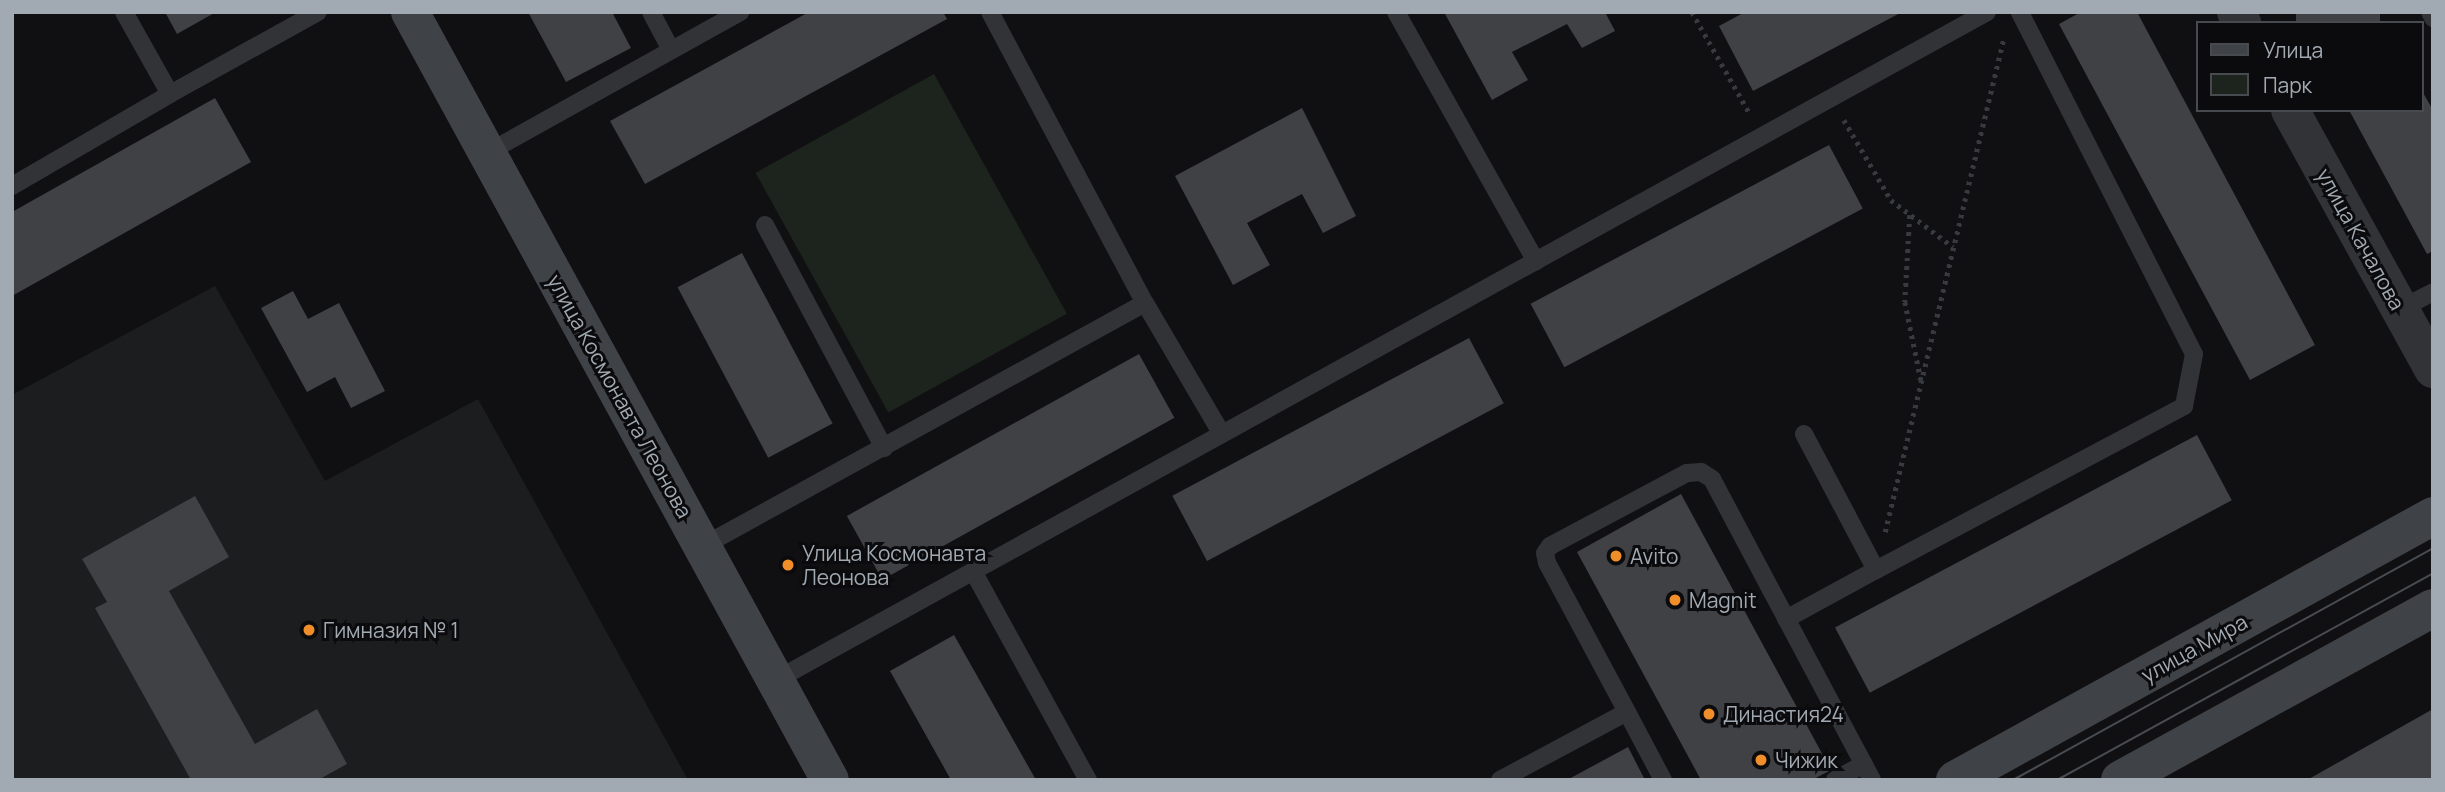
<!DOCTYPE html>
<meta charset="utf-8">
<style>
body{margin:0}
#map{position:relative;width:2445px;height:792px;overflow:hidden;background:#101012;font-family:Manrope,sans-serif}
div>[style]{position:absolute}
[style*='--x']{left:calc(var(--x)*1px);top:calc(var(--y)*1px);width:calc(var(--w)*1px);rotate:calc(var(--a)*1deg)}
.built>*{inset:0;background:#1c1d1f}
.green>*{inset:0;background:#1d241d;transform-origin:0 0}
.building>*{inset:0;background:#3f4145;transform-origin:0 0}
.path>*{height:4.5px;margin-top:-2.25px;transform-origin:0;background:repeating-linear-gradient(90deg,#373a3e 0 3.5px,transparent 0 8.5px)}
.service>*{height:18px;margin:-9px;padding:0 9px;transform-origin:9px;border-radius:9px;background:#313337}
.tertiary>*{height:38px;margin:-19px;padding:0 19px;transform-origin:19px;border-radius:19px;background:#313337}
.secondary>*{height:38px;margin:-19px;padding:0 19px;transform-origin:19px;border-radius:19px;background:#3f4247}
.tram>*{height:2px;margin:-1px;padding:0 1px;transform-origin:1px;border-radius:1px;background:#484b50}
.dots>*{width:19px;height:19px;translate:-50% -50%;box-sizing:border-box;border:4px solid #0b0b0d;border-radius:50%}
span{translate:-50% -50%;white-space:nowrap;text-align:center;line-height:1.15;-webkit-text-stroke:6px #0b0b0d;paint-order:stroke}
.street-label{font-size:21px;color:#a1a9b2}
.poi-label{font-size:21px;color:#a1a9b2}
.left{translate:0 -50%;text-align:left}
.frame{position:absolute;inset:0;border:14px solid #a1a9b2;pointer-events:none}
.legend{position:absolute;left:2196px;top:21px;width:228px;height:91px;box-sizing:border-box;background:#0b0b0d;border:2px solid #474a4f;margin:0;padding:9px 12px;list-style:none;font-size:21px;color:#a1a9b2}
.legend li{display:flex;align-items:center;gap:14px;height:35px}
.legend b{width:35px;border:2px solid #474a4f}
</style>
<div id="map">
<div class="built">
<i style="clip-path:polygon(215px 286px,325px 481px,478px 399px,688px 780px,12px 780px,12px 395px)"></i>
</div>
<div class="green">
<i style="left:934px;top:74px;width:274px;height:204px;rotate:61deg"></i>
</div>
<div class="building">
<i style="clip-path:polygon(165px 12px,216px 12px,177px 34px)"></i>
<i style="clip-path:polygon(528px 12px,612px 12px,631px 48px,566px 82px)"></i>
<i style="clip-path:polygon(809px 12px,943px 12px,947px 19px,645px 184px,610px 121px)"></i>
<i style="clip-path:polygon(1444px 12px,1605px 12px,1615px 31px,1582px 48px,1567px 24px,1512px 52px,1528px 80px,1492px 100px)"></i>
<i style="clip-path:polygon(1745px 12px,1902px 12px,1753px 91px,1719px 26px)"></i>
<i style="clip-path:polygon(2081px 12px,2137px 12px,2315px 345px,2250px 380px,2059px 24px)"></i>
<i style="left:2296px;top:12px;width:84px;height:13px"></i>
<i style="clip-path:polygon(2422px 91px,2433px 110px,2433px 251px,2427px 254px,2349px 110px,2422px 110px)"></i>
<i style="clip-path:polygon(215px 98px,251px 162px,12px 296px,12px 212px)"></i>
<i style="clip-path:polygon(1302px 108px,1356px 216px,1323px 233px,1302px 194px,1247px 223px,1270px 265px,1233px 285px,1175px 176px)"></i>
<i style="left:1829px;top:145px;width:72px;height:338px;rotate:62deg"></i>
<i style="left:742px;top:253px;width:193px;height:73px;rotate:62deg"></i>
<i style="clip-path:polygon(293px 291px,308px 319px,339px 303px,385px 391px,351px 408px,335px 377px,307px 392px,261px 308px)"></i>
<i style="left:1469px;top:338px;width:74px;height:336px;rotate:62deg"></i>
<i style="left:1139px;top:354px;width:73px;height:334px;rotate:61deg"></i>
<i style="left:2197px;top:435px;width:74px;height:410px;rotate:62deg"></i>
<i style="clip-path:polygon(1681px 494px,1831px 770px,1812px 780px,1701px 780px,1577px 552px)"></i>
<i style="clip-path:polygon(195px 496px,229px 557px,169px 591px,255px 744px,317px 709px,347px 764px,318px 780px,191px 780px,95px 608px,107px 602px,82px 559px)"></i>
<i style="clip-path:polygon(954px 635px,1036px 780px,951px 780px,890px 671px)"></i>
<i style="clip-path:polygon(2433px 709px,2433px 780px,2307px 780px)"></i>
<i style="clip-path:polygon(1628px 747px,1645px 780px,1567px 780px)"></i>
</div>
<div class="path">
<i style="--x:1692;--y:12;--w:117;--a:60.4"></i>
<i style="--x:1844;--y:120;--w:93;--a:59.6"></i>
<i style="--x:1891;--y:200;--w:78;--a:37.2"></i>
<i style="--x:1910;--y:215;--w:87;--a:93.3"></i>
<i style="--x:1905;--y:302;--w:80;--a:78.4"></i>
<i style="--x:1885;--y:532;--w:509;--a:-76.48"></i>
</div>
<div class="service">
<i style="--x:651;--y:12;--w:43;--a:62.2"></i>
<i style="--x:990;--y:12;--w:330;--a:62"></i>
<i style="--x:1145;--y:303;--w:152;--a:59.6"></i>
<i style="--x:1396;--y:12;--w:286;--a:60.7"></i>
<i style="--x:2430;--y:12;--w:7;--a:63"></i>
<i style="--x:170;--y:94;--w:169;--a:-29"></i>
<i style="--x:487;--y:153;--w:290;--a:-29.1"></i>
<i style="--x:12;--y:186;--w:183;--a:-30.2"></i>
<i style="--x:170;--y:94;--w:94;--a:-119.3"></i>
<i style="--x:765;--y:225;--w:253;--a:61.9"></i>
<i style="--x:2400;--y:309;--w:37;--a:-27"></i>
<i style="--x:1804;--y:434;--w:154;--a:62.1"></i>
<i style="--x:1876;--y:570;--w:349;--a:-28"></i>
<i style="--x:2184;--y:406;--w:53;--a:-79.1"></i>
<i style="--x:2194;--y:354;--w:384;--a:-117"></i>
<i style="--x:703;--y:546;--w:504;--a:-28.8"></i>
<i style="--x:973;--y:571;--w:239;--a:61.2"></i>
<i style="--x:1786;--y:619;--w:102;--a:-28.6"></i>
<i style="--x:776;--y:680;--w:1383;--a:-28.88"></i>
<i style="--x:1627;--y:712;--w:169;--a:-118.2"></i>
<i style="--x:1547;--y:563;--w:10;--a:-101"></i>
<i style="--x:1545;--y:553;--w:9;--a:-54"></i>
<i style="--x:1550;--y:546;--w:155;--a:-28.1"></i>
<i style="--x:1687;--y:473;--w:14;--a:-4"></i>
<i style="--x:1701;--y:472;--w:13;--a:32"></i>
<i style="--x:1712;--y:479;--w:341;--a:62"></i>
<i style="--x:1500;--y:780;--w:144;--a:-28.2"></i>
<i style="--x:1627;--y:712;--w:77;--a:62.1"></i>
<i style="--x:1835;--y:780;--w:33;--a:-29"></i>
</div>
<div class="tertiary">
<i style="--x:2236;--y:12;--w:13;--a:61"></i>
<i style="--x:2290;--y:110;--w:296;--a:61.1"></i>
</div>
<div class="secondary">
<i style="--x:410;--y:12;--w:875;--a:61.33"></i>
<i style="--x:1955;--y:780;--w:546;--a:-28.91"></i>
<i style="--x:2120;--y:780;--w:357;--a:-28.8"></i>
</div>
<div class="tram">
<i style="--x:2013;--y:780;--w:480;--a:-28.9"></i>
<i style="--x:2057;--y:780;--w:429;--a:-28.8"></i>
</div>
<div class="dots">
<i style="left:1616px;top:556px;background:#f08e2a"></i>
<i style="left:788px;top:565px;background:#f08e2a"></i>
<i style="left:1675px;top:600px;background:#f08e2a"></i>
<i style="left:309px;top:630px;background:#f08e2a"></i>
<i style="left:1709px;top:714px;background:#f08e2a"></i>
<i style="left:1761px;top:760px;background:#f08e2a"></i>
</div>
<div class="street-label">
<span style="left:2361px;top:239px;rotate:61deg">улица Качалова</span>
<span style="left:620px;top:396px;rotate:61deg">улица Космонавта Леонова</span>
<span style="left:2194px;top:648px;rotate:-29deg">улица Мира</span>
</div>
<div class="poi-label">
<span class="left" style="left:802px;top:565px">Улица Космонавта<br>Леонова</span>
<span class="left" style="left:1630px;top:556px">Avito</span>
<span class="left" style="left:1689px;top:600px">Magnit</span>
<span class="left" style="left:323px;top:630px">Гимназия № 1</span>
<span class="left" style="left:1723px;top:714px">Династия24</span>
<span class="left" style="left:1775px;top:760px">Чижик</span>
</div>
<div class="frame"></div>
<ul class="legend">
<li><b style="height:9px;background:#3f4247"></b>Улица</li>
<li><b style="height:19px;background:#1d241d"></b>Парк</li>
</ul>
</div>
